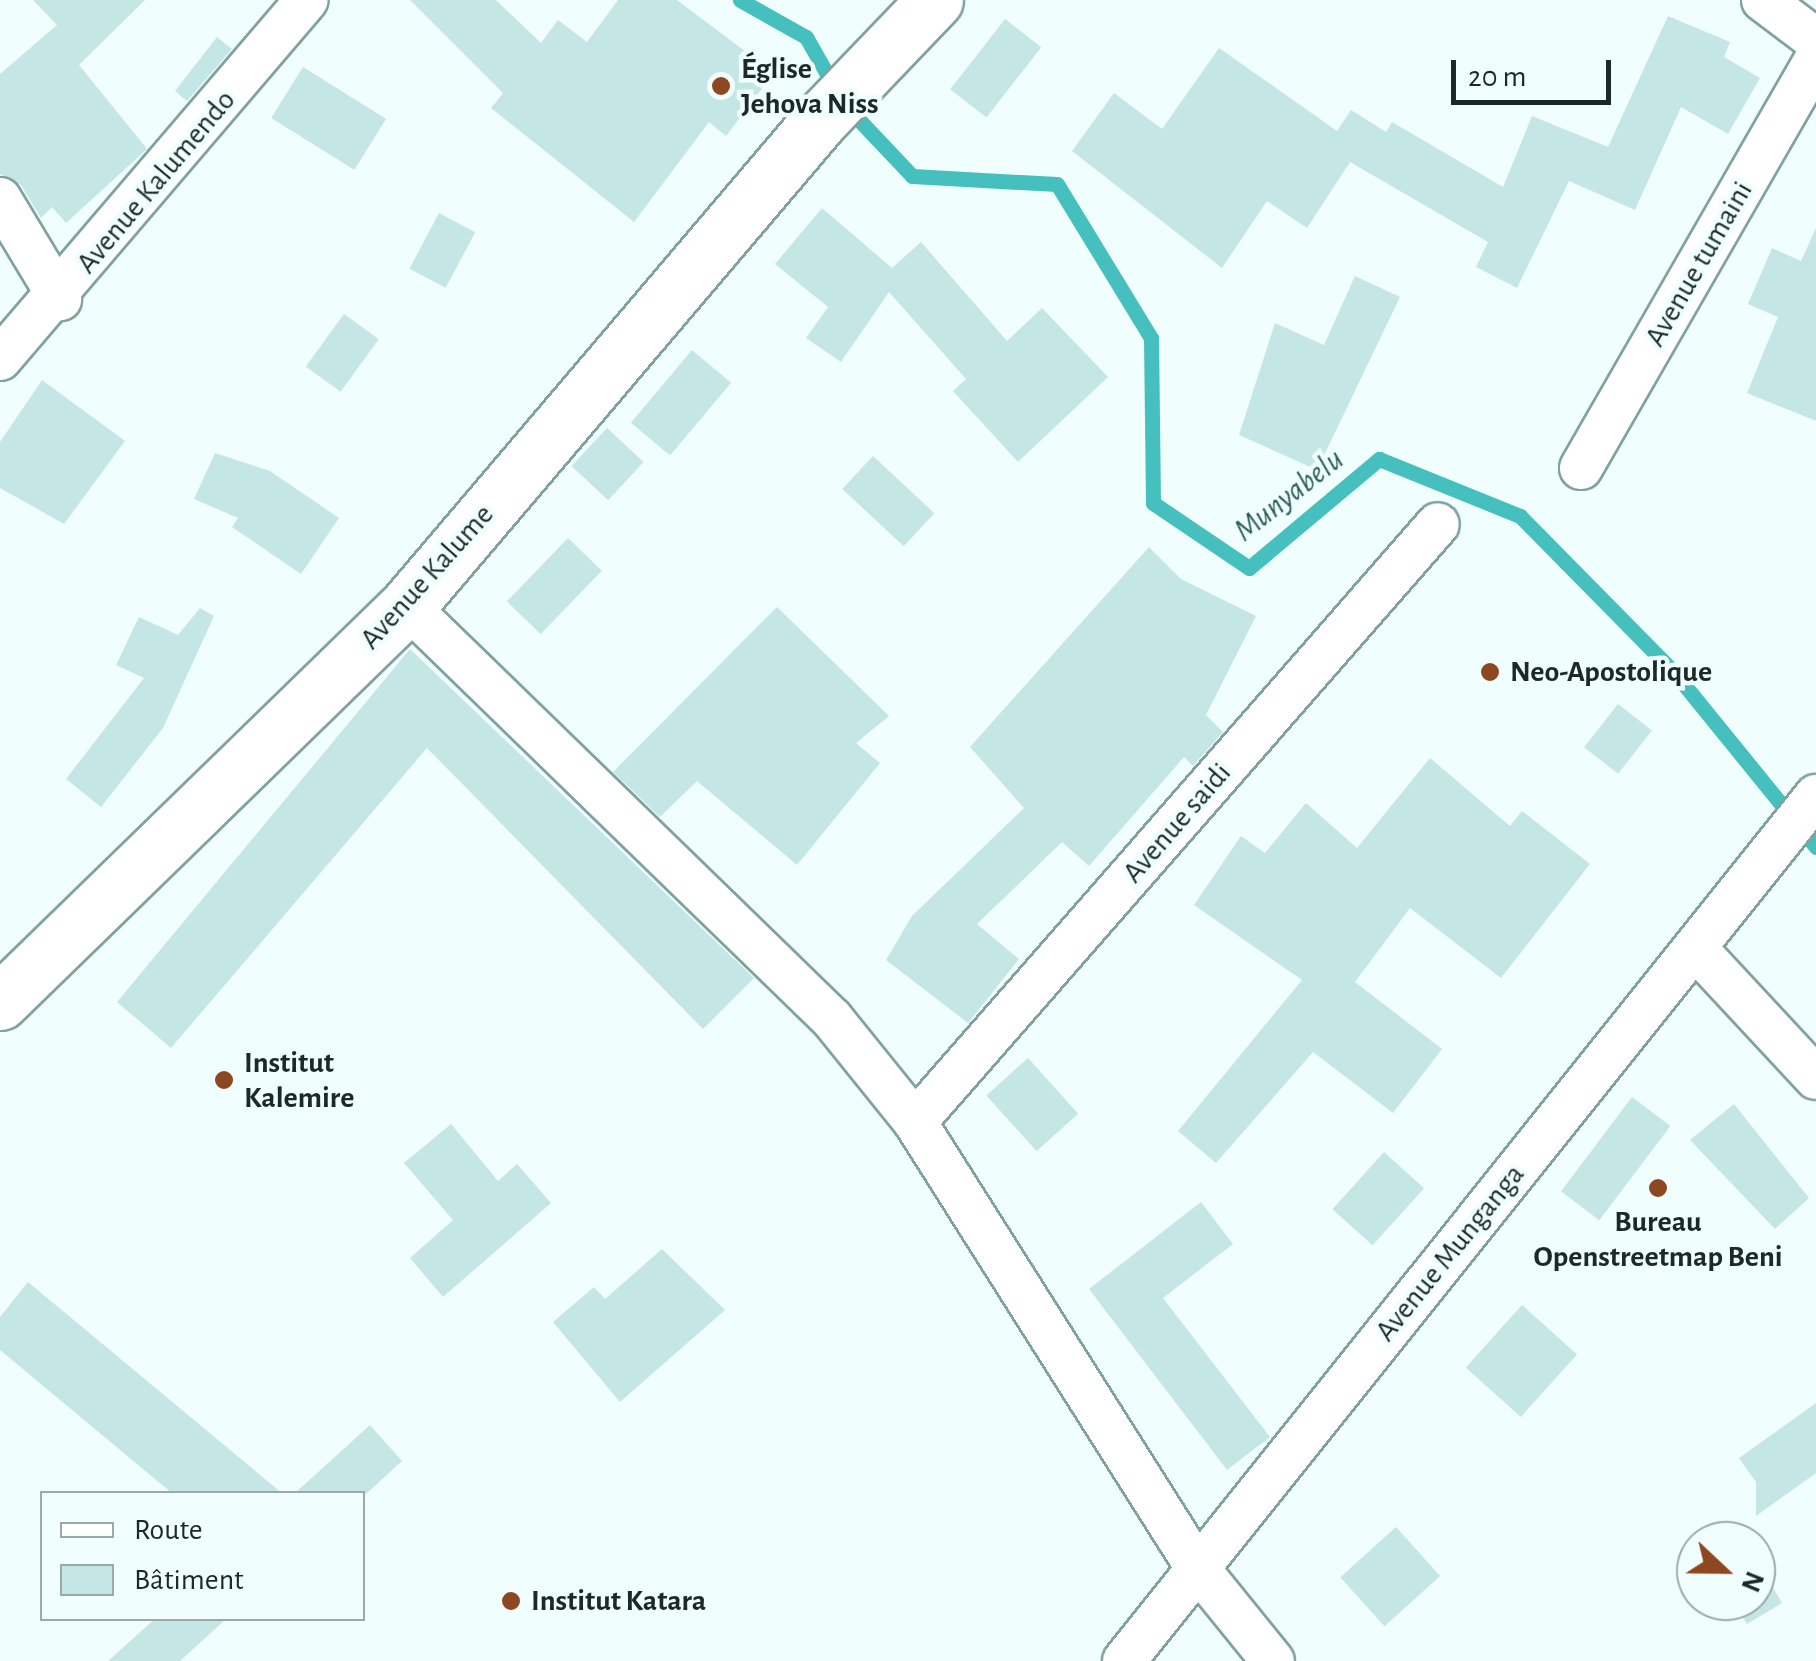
<!DOCTYPE html>
<meta charset="utf-8">
<style>
body{margin:0}
#map{position:relative;width:1816px;height:1661px;overflow:hidden;background:#f0fefd;font-family:"Alegreya Sans",sans-serif}
div>[style]{position:absolute}
[style*='--x']{left:calc(var(--x)*1px);top:calc(var(--y)*1px);width:calc(var(--w)*1px);rotate:calc(var(--a)*1deg)}
.stream>*{height:15px;margin:-7.5px;padding:0 7.5px;transform-origin:7.5px;border-radius:7.5px;background:#45c0be}
.building>*{inset:0;background:#c4e7e5;transform-origin:0 0}
.roads{filter:drop-shadow(2px 0 #80a2a0) drop-shadow(-2px 0 #80a2a0) drop-shadow(0 2px #80a2a0) drop-shadow(0 -2px #80a2a0)}
.street>*{height:42px;margin:-21px;padding:0 21px;transform-origin:21px;border-radius:21px;background:#fff}
.secondary>*{height:55px;margin:-27.5px;padding:0 27.5px;transform-origin:27.5px;border-radius:27.5px;background:#fff}
.dots>*{width:28px;height:28px;translate:-50% -50%;box-sizing:border-box;border:5px solid #f0fefd;border-radius:50%}
span{translate:-50% -50%;white-space:nowrap;text-align:center;line-height:1.15;-webkit-text-stroke:9px #f0fefd;paint-order:stroke}
.poi-label{font-size:30px;color:#1b2928;font-weight:700}
.left{translate:0 -50%;text-align:left}
.street-label{font-size:30px;color:#1b2928}
.water-label{font-size:32px;color:#2c5f5e;font-style:italic}
.legend{position:absolute;left:40px;top:1491px;width:325px;height:130px;box-sizing:border-box;background:#f0fefd;border:2px solid #9ba9a8;margin:0;padding:12px 18px;list-style:none;font-size:30px;color:#1b2928}
.legend li{display:flex;align-items:center;gap:20px;height:50px}
.legend b{width:50px;border:2px solid #9ba9a8}
.north{position:absolute;left:1676px;top:1521px;width:100px;height:100px;box-sizing:border-box;background:#f0fefd;border:2px solid #9ba9a8;border-radius:50%;rotate:112deg;font-size:28px;font-weight:700;line-height:40px;text-align:center;color:#1b2928}
.north::after{content:'';display:block;margin:auto;width:35px;height:45px;background:#8e4821;clip-path:polygon(50% 0,100% 100%,50% 72%,0 100%)}
.scale{position:absolute;left:1451px;top:60px;width:160px;height:45px;box-sizing:border-box;border:5px solid #1b2928;border-top:0;padding-left:12px;font-size:30px;line-height:35px;white-space:nowrap;color:#1b2928;-webkit-text-stroke:8px #f0fefd;paint-order:stroke}
</style>
<div id="map">
<div class="stream">
<i style="--x:740;--y:0;--w:76;--a:29.3"></i>
<i style="--x:806;--y:37;--w:77;--a:60.4"></i>
<i style="--x:844;--y:104;--w:99;--a:46.6"></i>
<i style="--x:912;--y:176;--w:145;--a:3.2"></i>
<i style="--x:1057;--y:184;--w:180;--a:58.6"></i>
<i style="--x:1151;--y:338;--w:165;--a:89.3"></i>
<i style="--x:1153;--y:503;--w:116;--a:34.1"></i>
<i style="--x:1249;--y:568;--w:170;--a:-40"></i>
<i style="--x:1379;--y:459;--w:152;--a:22"></i>
<i style="--x:1520;--y:516;--w:218;--a:45.4"></i>
<i style="--x:1673;--y:671;--w:227;--a:50.9"></i>
</div>
<div class="building">
<i style="clip-path:polygon(33px 0,145px 0,79px 65px,147px 149px,66px 223px,52px 207px,41px 218px,21px 185px,0 174px,0 74px,57px 25px)"></i>
<i style="clip-path:polygon(410px 0,496px 0,541px 43px,558px 20px,587px 42px,618px 0,677px 0,774px 73px,726px 136px,709px 122px,634px 222px,491px 108px,503px 93px)"></i>
<i style="clip-path:polygon(1668px 16px,1730px 42px,1724px 57px,1760px 78px,1728px 134px,1681px 107px,1635px 210px,1569px 181px,1517px 288px,1476px 267px,1488px 242px,1350px 162px,1307px 228px,1267px 201px,1222px 268px,1072px 151px,1114px 93px,1162px 129px,1219px 48px,1337px 131px,1351px 110px,1386px 132px,1392px 122px,1503px 187px,1532px 116px,1608px 147px)"></i>
<i style="left:1005px;top:19px;width:46px;height:89px;rotate:38deg"></i>
<i style="clip-path:polygon(217px 37px,232px 49px,187px 101px,175px 91px)"></i>
<i style="left:303px;top:67px;width:98px;height:60px;rotate:32deg"></i>
<i style="clip-path:polygon(822px 208px,892px 268px,921px 242px,1007px 341px,1042px 308px,1108px 377px,1018px 462px,953px 391px,966px 379px,889px 292px,841px 362px,806px 338px,828px 307px,775px 264px)"></i>
<i style="left:439px;top:213px;width:41px;height:63px;rotate:28deg"></i>
<i style="clip-path:polygon(1816px 228px,1816px 421px,1747px 393px,1778px 317px,1748px 304px,1772px 248px,1801px 261px)"></i>
<i style="clip-path:polygon(1355px 276px,1400px 297px,1317px 470px,1239px 435px,1275px 323px,1324px 345px)"></i>
<i style="left:344px;top:314px;width:43px;height:65px;rotate:36deg"></i>
<i style="left:692px;top:350px;width:51px;height:95px;rotate:40deg"></i>
<i style="clip-path:polygon(42px 380px,125px 441px,64px 524px,0 488px,0 442px)"></i>
<i style="left:607px;top:428px;width:50px;height:52px;rotate:43deg"></i>
<i style="clip-path:polygon(215px 453px,270px 471px,339px 518px,301px 574px,232px 527px,238px 518px,194px 499px)"></i>
<i style="left:873px;top:456px;width:84px;height:45px;rotate:43deg"></i>
<i style="left:568px;top:538px;width:47px;height:88px;rotate:44deg"></i>
<i style="clip-path:polygon(1149px 547px,1181px 579px,1256px 616px,1206px 715px,1223px 732px,1193px 766px,1184px 757px,1089px 866px,1062px 842px,977px 924px,1019px 959px,968px 1023px,886px 960px,912px 916px,1024px 808px,970px 747px)"></i>
<i style="clip-path:polygon(777px 607px,889px 716px,856px 743px,880px 763px,797px 865px,697px 781px,660px 817px,613px 772px)"></i>
<i style="clip-path:polygon(200px 608px,214px 616px,163px 728px,101px 807px,66px 779px,144px 678px,116px 665px,139px 617px,178px 635px)"></i>
<i style="clip-path:polygon(410px 649px,754px 978px,703px 1029px,427px 748px,171px 1048px,117px 1002px)"></i>
<i style="left:1618px;top:704px;width:43px;height:55px;rotate:38deg"></i>
<i style="clip-path:polygon(1430px 758px,1510px 826px,1522px 811px,1590px 864px,1501px 978px,1410px 908px,1355px 982px,1442px 1049px,1393px 1113px,1313px 1052px,1216px 1163px,1178px 1131px,1302px 980px,1194px 905px,1241px 836px,1265px 853px,1306px 803px,1357px 848px)"></i>
<i style="left:1028px;top:1058px;width:75px;height:56px;rotate:48deg"></i>
<i style="left:1632px;top:1097px;width:48px;height:118px;rotate:37deg"></i>
<i style="clip-path:polygon(1734px 1104px,1809px 1198px,1775px 1229px,1690px 1140px)"></i>
<i style="clip-path:polygon(451px 1124px,498px 1181px,517px 1164px,551px 1203px,443px 1297px,410px 1258px,453px 1220px,404px 1163px)"></i>
<i style="left:1384px;top:1152px;width:54px;height:77px;rotate:42deg"></i>
<i style="clip-path:polygon(1201px 1202px,1233px 1244px,1163px 1298px,1270px 1437px,1227px 1470px,1089px 1289px)"></i>
<i style="clip-path:polygon(662px 1249px,725px 1310px,620px 1402px,553px 1322px,594px 1287px,605px 1299px)"></i>
<i style="clip-path:polygon(28px 1282px,283px 1494px,173px 1494px,0 1350px,0 1317px)"></i>
<i style="left:1522px;top:1305px;width:74px;height:84px;rotate:42deg"></i>
<i style="clip-path:polygon(1816px 1403px,1816px 1473px,1756px 1516px,1756px 1482px,1739px 1458px)"></i>
<i style="clip-path:polygon(370px 1425px,402px 1461px,366px 1494px,294px 1494px)"></i>
<i style="left:1396px;top:1527px;width:66px;height:75px;rotate:48deg"></i>
<i style="clip-path:polygon(1756px 1558px,1782px 1603px,1747px 1624px,1733px 1601px,1756px 1601px)"></i>
<i style="clip-path:polygon(156px 1618px,227px 1618px,180px 1661px,108px 1661px)"></i>
</div>
<div class="roads">
<div class="street">
<i style="--x:1763;--y:0;--w:66;--a:37"></i>
<i style="--x:0;--y:199;--w:117;--a:59"></i>
<i style="--x:0;--y:359;--w:472;--a:-49.5"></i>
<i style="--x:1581;--y:468;--w:471;--a:-60.1"></i>
<i style="--x:407;--y:606;--w:593;--a:44.18"></i>
<i style="--x:832;--y:1019;--w:132;--a:51.1"></i>
<i style="--x:915;--y:1122;--w:525;--a:57.67"></i>
<i style="--x:1196;--y:1566;--w:122;--a:51"></i>
<i style="--x:1696;--y:949;--w:176;--a:47.1"></i>
<i style="--x:915;--y:1122;--w:794;--a:-48.83"></i>
<i style="--x:1124;--y:1661;--w:1108;--a:-51.34"></i>
</div>
<div class="secondary">
<i style="--x:0;--y:1002;--w:568;--a:-44.22"></i>
<i style="--x:407;--y:606;--w:638;--a:-49.64"></i>
<i style="--x:820;--y:120;--w:166;--a:-46.2"></i>
</div>
</div>
<div class="dots">
<i style="left:721px;top:86px;background:#8e4821"></i>
<i style="left:1490px;top:672px;background:#8e4821"></i>
<i style="left:224px;top:1080px;background:#8e4821"></i>
<i style="left:1658px;top:1188px;background:#8e4821"></i>
<i style="left:511px;top:1601px;background:#8e4821"></i>
</div>
<div class="poi-label">
<span class="left" style="left:741px;top:86px">Église<br>Jehova Niss</span>
<span class="left" style="left:1510px;top:672px">Neo-Apostolique</span>
<span class="left" style="left:244px;top:1080px">Institut<br>Kalemire</span>
<span style="left:1658px;top:1239px">Bureau<br>Openstreetmap Beni</span>
<span class="left" style="left:531px;top:1601px">Institut Katara</span>
</div>
<div class="street-label">
<span style="left:156px;top:182px;rotate:-50deg">Avenue Kalumendo</span>
<span style="left:1699px;top:264px;rotate:-60deg">Avenue tumaini</span>
<span style="left:427px;top:577px;rotate:-48deg">Avenue Kalume</span>
<span style="left:1177px;top:823px;rotate:-49deg">Avenue saidi</span>
<span style="left:1450px;top:1253px;rotate:-51deg">Avenue Munganga</span>
</div>
<div class="water-label">
<span style="left:1289px;top:495px;rotate:-38deg">Munyabelu</span>
</div>
<ul class="legend">
<li><b style="height:12px;background:#fff"></b>Route</li>
<li><b style="height:28px;background:#c4e7e5"></b>Bâtiment</li>
</ul>
<div class="north">N</div>
<div class="scale">20 m</div>
</div>
